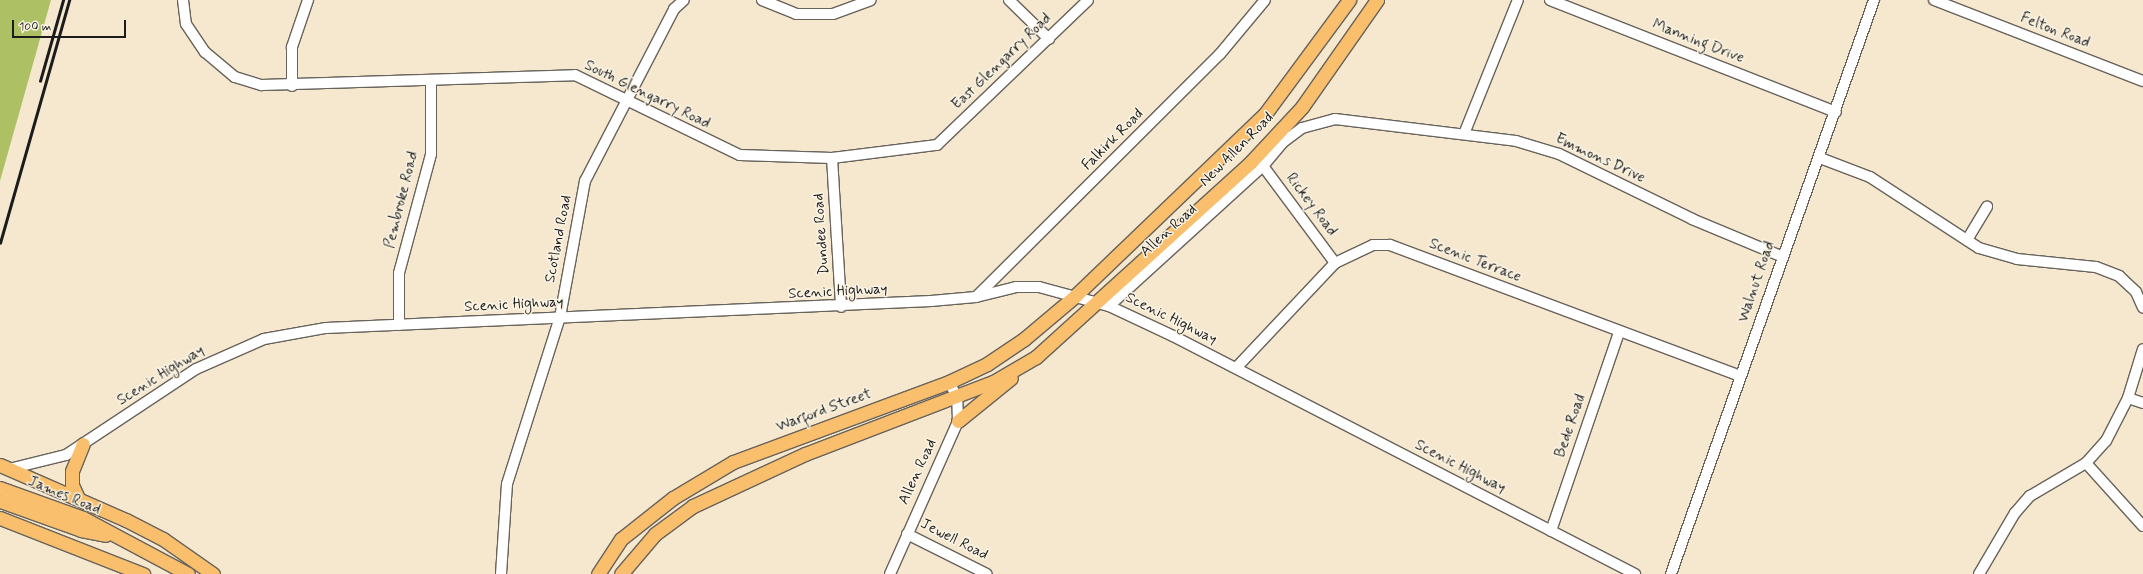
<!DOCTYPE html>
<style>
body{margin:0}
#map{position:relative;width:2143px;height:574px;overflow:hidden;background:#f6e8cf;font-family:Mynerve,sans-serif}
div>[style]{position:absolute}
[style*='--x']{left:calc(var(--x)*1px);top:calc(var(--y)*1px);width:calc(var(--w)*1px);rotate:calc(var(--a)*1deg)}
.green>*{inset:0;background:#adc164}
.roads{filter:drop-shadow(1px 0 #68635b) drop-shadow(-1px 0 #68635b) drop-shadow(0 1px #68635b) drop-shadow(0 -1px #68635b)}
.minor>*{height:10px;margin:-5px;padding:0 5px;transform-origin:5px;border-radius:5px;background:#fff}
.major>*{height:13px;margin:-6.5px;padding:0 6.5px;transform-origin:6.5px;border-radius:6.5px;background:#f9bf6d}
.rail>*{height:2.5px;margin:-1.25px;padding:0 1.25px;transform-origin:1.25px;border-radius:1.25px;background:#1c1c1c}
span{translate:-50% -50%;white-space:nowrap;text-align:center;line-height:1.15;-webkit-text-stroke:3px #fcf5e5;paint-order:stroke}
.street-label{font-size:15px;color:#1c1c1c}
.scale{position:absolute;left:12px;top:20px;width:114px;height:18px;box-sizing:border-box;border:2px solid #1c1c1c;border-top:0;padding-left:5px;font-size:12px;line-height:14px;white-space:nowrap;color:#1c1c1c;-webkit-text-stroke:3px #fcf5e5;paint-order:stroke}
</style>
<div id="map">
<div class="green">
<i style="clip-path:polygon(0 0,51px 0,0 181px)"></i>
</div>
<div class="roads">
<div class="minor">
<i style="--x:183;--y:0;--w:24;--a:83"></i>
<i style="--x:186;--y:24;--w:34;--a:56"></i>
<i style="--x:205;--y:52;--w:39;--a:40"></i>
<i style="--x:235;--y:77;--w:28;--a:17"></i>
<i style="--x:262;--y:85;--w:313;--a:-1.8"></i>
<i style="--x:575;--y:75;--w:183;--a:25.9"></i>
<i style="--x:740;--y:155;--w:92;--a:1.9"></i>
<i style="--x:832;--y:158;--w:106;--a:-7.1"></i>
<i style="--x:937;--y:145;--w:209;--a:-43.8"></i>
<i style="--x:762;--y:0;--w:37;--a:22"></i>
<i style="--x:796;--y:14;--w:37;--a:0"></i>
<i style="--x:833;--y:14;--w:40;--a:-20.2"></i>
<i style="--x:1009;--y:0;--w:56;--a:44.3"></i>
<i style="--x:1550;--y:0;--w:307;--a:21.4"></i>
<i style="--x:1934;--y:0;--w:224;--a:21.2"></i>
<i style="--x:292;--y:86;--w:39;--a:-90"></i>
<i style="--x:292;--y:47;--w:50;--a:-71.2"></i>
<i style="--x:1464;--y:134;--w:144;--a:-68.1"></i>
<i style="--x:832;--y:158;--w:149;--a:86.5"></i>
<i style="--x:1820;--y:158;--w:53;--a:20.8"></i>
<i style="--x:1870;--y:177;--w:130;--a:33.1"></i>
<i style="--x:1979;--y:248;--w:40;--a:16"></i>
<i style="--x:2017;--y:259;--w:79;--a:5.8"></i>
<i style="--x:2096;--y:267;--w:25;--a:21"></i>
<i style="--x:2119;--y:276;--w:23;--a:43"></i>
<i style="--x:2136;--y:292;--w:17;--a:66"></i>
<i style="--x:1263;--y:166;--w:121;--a:53.4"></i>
<i style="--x:1967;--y:240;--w:39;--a:-59"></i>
<i style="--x:976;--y:297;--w:344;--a:-44.9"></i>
<i style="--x:1220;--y:54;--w:70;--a:-50.2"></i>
<i style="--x:1109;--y:306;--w:208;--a:-42.3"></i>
<i style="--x:1263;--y:166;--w:30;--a:-50"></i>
<i style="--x:1282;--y:143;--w:25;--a:-37"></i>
<i style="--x:1302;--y:128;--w:34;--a:-15"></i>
<i style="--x:1335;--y:119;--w:182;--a:6.9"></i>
<i style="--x:1516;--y:141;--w:45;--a:16.8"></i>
<i style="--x:1559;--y:154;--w:148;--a:26"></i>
<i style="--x:1692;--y:219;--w:96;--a:22.6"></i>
<i style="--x:399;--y:325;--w:52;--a:-90"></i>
<i style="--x:399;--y:273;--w:123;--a:-74.9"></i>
<i style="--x:431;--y:154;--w:73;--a:-90"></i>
<i style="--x:1236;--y:368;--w:144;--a:-46.7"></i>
<i style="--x:1335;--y:263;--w:42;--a:-25.3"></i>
<i style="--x:1373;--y:245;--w:17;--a:0"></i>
<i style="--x:1390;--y:245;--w:374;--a:20.5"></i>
<i style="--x:2128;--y:398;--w:16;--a:18"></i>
<i style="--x:2086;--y:463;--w:85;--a:47.9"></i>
<i style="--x:9;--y:469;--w:59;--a:-13.8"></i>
<i style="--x:66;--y:455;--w:156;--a:-33.5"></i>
<i style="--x:196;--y:369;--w:74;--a:-23.8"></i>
<i style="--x:264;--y:339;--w:63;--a:-10.1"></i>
<i style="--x:326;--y:328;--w:606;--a:-2.56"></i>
<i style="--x:931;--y:301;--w:45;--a:-5.1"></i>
<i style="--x:976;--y:297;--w:41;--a:-14"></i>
<i style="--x:1016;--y:287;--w:23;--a:0"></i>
<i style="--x:1039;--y:287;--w:73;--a:15.2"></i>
<i style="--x:1109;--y:306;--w:71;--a:25.1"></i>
<i style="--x:1173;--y:336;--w:520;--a:27.26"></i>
<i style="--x:1551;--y:531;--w:210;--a:-71.1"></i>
<i style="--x:907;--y:534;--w:89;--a:26.6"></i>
<i style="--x:501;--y:574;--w:90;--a:-86.2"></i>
<i style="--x:507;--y:484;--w:175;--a:-72.4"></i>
<i style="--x:560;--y:317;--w:138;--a:-79.6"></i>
<i style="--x:585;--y:181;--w:194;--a:-62.6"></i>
<i style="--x:674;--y:9;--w:13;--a:-42"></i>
<i style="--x:890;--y:574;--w:167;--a:-66"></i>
<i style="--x:958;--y:421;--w:24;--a:-92"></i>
<i style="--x:957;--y:397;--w:17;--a:-118"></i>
<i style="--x:1671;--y:574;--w:609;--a:-70.52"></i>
<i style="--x:1979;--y:574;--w:71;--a:-59.5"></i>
<i style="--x:2015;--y:513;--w:23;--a:-49"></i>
<i style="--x:2030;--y:496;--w:65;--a:-30.5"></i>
<i style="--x:2086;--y:463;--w:30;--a:-48"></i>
<i style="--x:2106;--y:441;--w:48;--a:-62.9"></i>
<i style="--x:2128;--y:398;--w:51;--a:-73"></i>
</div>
<div class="major">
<i style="--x:958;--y:421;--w:68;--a:-39.1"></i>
<i style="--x:0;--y:465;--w:137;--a:23.6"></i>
<i style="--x:126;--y:520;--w:42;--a:27.2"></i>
<i style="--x:163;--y:539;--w:61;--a:35"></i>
<i style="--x:0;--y:488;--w:88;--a:19.9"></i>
<i style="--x:83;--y:518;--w:119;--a:28.1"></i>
<i style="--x:78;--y:498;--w:14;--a:-115"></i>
<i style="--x:72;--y:485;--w:14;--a:-90"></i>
<i style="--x:72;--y:471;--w:29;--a:-68"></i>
<i style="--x:0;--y:501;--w:86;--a:19.7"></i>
<i style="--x:81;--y:530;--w:25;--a:11"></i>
<i style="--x:0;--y:518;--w:154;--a:21.4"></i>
<i style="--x:598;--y:574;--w:42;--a:-56.7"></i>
<i style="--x:621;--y:539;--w:66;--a:-38.3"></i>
<i style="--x:673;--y:498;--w:70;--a:-31"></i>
<i style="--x:733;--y:462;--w:230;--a:-20.3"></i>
<i style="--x:949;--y:382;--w:42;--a:-25.3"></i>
<i style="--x:987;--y:364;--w:45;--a:-34"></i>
<i style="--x:1024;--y:339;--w:67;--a:-40.1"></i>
<i style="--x:1075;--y:296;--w:263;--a:-43.8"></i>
<i style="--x:1265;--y:114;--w:142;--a:-53.6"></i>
<i style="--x:621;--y:574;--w:52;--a:-49.6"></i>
<i style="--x:655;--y:534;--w:47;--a:-36.4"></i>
<i style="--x:693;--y:506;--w:123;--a:-24.9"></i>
<i style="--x:805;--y:454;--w:201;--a:-21"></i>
<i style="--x:993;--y:382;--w:50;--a:-30.2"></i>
<i style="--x:1036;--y:357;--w:289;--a:-42.2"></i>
<i style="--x:1250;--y:163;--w:76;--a:-47.1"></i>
<i style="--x:1302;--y:107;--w:131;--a:-55"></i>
</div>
</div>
<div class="rail">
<i style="--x:40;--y:81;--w:84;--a:-74.1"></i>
<i style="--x:0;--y:243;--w:253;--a:-74.1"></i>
</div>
<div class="street-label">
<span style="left:2055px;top:31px;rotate:21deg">Felton Road</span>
<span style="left:1698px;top:42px;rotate:21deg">Manning Drive</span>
<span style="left:1002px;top:62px;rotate:-44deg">East Glengarry Road</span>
<span style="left:647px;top:95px;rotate:26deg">South Glengarry Road</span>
<span style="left:1113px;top:140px;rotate:-45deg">Falkirk Road</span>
<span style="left:1237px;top:150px;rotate:-45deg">New Allen Road</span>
<span style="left:1600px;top:159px;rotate:25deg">Emmons Drive</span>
<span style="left:402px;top:200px;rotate:-76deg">Pembroke Road</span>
<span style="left:1311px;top:205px;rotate:53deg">Rickey Road</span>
<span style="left:1169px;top:231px;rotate:-42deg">Allen Road</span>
<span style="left:822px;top:234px;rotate:-94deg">Dundee Road</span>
<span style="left:559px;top:239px;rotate:-79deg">Scotland Road</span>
<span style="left:1475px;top:261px;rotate:21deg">Scenic Terrace</span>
<span style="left:1757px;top:282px;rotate:-71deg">Walnut Road</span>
<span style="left:838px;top:292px;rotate:-3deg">Scenic Highway</span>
<span style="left:514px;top:305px;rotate:-3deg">Scenic Highway</span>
<span style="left:1171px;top:319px;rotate:26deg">Scenic Highway</span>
<span style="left:161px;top:376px;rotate:-32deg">Scenic Highway</span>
<span style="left:824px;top:411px;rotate:-20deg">Warford Street</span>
<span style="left:1571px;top:426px;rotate:-71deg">Bede Road</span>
<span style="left:1460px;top:467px;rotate:27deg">Scenic Highway</span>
<span style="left:918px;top:472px;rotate:-65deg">Allen Road</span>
<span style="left:64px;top:496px;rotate:23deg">James Road</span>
<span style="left:954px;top:540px;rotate:27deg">Jewell Road</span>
</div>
<div class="scale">100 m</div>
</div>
